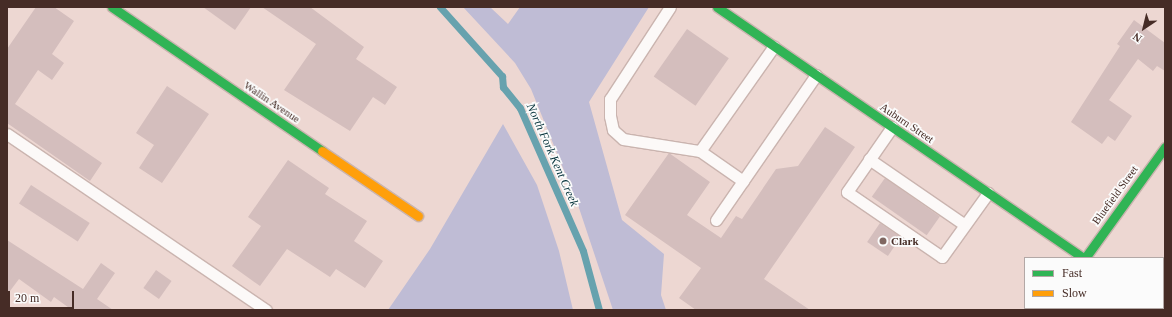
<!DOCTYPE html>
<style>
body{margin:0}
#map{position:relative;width:1172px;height:317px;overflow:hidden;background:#edd7d2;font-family:Georgia,serif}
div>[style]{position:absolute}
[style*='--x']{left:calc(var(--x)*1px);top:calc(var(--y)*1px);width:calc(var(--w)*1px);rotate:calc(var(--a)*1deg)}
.green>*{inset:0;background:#bfbcd5}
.stream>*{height:7px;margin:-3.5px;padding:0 3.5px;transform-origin:3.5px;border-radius:3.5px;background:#67a2ae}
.building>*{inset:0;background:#d4bebd;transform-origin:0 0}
.roads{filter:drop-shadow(1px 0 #cab4af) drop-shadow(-1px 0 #cab4af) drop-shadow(0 1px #cab4af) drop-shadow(0 -1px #cab4af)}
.lane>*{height:11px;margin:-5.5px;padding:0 5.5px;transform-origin:5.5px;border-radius:5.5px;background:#fcf9f8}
.fast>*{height:9px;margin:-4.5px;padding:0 4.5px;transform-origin:4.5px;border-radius:4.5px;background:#30b455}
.slow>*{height:9px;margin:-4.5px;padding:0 4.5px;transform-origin:4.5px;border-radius:4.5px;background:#ff9f0a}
.dots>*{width:11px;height:11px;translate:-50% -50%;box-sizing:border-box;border:2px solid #fbfbfb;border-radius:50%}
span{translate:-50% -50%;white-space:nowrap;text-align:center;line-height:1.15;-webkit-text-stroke:3.5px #fbfbfb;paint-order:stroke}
.street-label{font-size:11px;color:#462c26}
.poi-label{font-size:11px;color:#462c26;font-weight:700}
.left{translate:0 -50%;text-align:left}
.water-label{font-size:12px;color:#033038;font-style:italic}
.frame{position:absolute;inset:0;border:8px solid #462c26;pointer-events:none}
.legend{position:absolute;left:1024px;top:257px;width:140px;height:52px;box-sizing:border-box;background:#fbfbfb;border:1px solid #b3a8a6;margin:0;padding:5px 7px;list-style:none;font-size:12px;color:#462c26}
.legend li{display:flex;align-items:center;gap:8px;height:20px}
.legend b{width:20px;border:1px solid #b3a8a6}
.north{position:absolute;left:1124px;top:8px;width:40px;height:40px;-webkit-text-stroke:3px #fbfbfb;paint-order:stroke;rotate:215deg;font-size:11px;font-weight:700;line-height:16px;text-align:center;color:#462c26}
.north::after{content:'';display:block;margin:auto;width:14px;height:18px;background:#462c26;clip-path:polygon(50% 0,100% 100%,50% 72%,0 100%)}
.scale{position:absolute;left:8px;top:291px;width:66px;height:18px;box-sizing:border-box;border:2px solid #462c26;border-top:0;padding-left:5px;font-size:12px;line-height:14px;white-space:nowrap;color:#462c26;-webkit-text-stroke:3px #fbfbfb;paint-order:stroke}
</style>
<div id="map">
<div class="green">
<i style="clip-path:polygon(463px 7px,490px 7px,508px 24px,520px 7px,649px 7px,589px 102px,622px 220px,664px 254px,661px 295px,666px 310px,613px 310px,578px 205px,531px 89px,515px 63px)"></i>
<i style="clip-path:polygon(503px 124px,537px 185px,559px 251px,573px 310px,388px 310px,430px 249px)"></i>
</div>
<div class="stream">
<i style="--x:440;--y:7;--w:93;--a:48.1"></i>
<i style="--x:502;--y:76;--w:11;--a:85"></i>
<i style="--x:503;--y:87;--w:27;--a:51"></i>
<i style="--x:520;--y:108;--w:156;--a:66.2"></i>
<i style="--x:583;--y:251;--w:61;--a:74.8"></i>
</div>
<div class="building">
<i style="clip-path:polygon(36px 7px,54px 7px,74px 21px,52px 54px,64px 63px,52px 80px,38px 70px,15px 104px,102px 163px,90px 181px,7px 123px,7px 49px)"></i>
<i style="clip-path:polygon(203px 7px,251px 7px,235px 30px)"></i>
<i style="clip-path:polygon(262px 7px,310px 7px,364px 47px,356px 59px,397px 87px,385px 105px,373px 97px,350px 131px,284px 90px,316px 44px)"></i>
<i style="clip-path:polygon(1134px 20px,1165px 43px,1165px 71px,1157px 66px,1153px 71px,1138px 59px,1109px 100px,1132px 116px,1115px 141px,1108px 136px,1102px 144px,1071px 122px,1120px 46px,1117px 44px)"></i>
<i style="left:687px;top:29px;width:51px;height:58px;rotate:35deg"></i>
<i style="clip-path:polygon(167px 86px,209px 114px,162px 183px,139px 168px,154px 145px,136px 133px)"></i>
<i style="clip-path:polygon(825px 127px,855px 147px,764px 279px,810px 310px,696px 310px,679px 298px,701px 268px,625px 215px,669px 153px,710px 182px,687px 215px,721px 238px,736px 216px,742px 219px,776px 169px,798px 166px)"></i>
<i style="clip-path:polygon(288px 160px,329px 188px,325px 194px,367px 221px,354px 241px,383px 261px,365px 288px,336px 269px,330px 277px,287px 249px,260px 286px,232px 266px,261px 226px,248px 217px)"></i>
<i style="left:885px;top:178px;width:67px;height:23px;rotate:35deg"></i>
<i style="left:31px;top:185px;width:70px;height:22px;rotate:33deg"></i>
<i style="left:880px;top:223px;width:25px;height:23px;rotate:34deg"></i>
<i style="clip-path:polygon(7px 240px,83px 289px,101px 263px,115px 273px,97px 299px,113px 310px,72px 310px,54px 297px,51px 302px,19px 279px,7px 295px)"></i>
<i style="left:156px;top:270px;width:19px;height:22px;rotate:35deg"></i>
</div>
<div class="roads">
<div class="lane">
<i style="--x:670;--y:7;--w:110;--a:123.1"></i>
<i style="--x:610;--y:99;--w:17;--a:90"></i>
<i style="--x:610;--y:116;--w:14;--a:78"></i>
<i style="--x:613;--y:130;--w:13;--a:42"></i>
<i style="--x:623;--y:139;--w:78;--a:8.9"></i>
<i style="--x:892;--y:127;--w:79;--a:124.7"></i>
<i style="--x:847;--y:192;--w:115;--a:34.4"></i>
<i style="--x:942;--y:257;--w:79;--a:-54.3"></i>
<i style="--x:7;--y:134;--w:313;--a:34.2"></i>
<i style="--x:869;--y:159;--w:116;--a:34.5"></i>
<i style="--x:743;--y:181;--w:52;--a:-145.1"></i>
<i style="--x:700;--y:151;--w:128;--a:-54.8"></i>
<i style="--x:716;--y:220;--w:176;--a:-55.4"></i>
<i style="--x:1141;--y:310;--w:2;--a:-63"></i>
</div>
<div class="fast">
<i style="--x:112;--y:7;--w:255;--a:34.4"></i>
<i style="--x:717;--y:7;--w:444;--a:34.4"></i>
<i style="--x:1085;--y:258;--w:137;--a:-54.2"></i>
<i style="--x:1155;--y:308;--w:4;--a:34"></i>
</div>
<div class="slow">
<i style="--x:322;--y:151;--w:116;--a:34.1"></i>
</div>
</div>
<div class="dots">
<i style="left:883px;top:241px;background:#806862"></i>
</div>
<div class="street-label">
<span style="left:272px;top:102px;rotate:34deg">Wallin Avenue</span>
<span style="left:907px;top:123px;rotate:34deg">Auburn Street</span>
<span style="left:1115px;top:195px;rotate:-54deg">Bluefield Street</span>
</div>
<div class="poi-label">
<span class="left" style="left:891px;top:241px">Clark</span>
</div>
<div class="water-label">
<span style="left:552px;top:155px;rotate:66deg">North Fork Kent Creek</span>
</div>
<div class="frame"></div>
<ul class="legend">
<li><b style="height:5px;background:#30b455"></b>Fast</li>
<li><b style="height:5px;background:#ff9f0a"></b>Slow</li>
</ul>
<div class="north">N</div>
<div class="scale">20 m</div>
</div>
